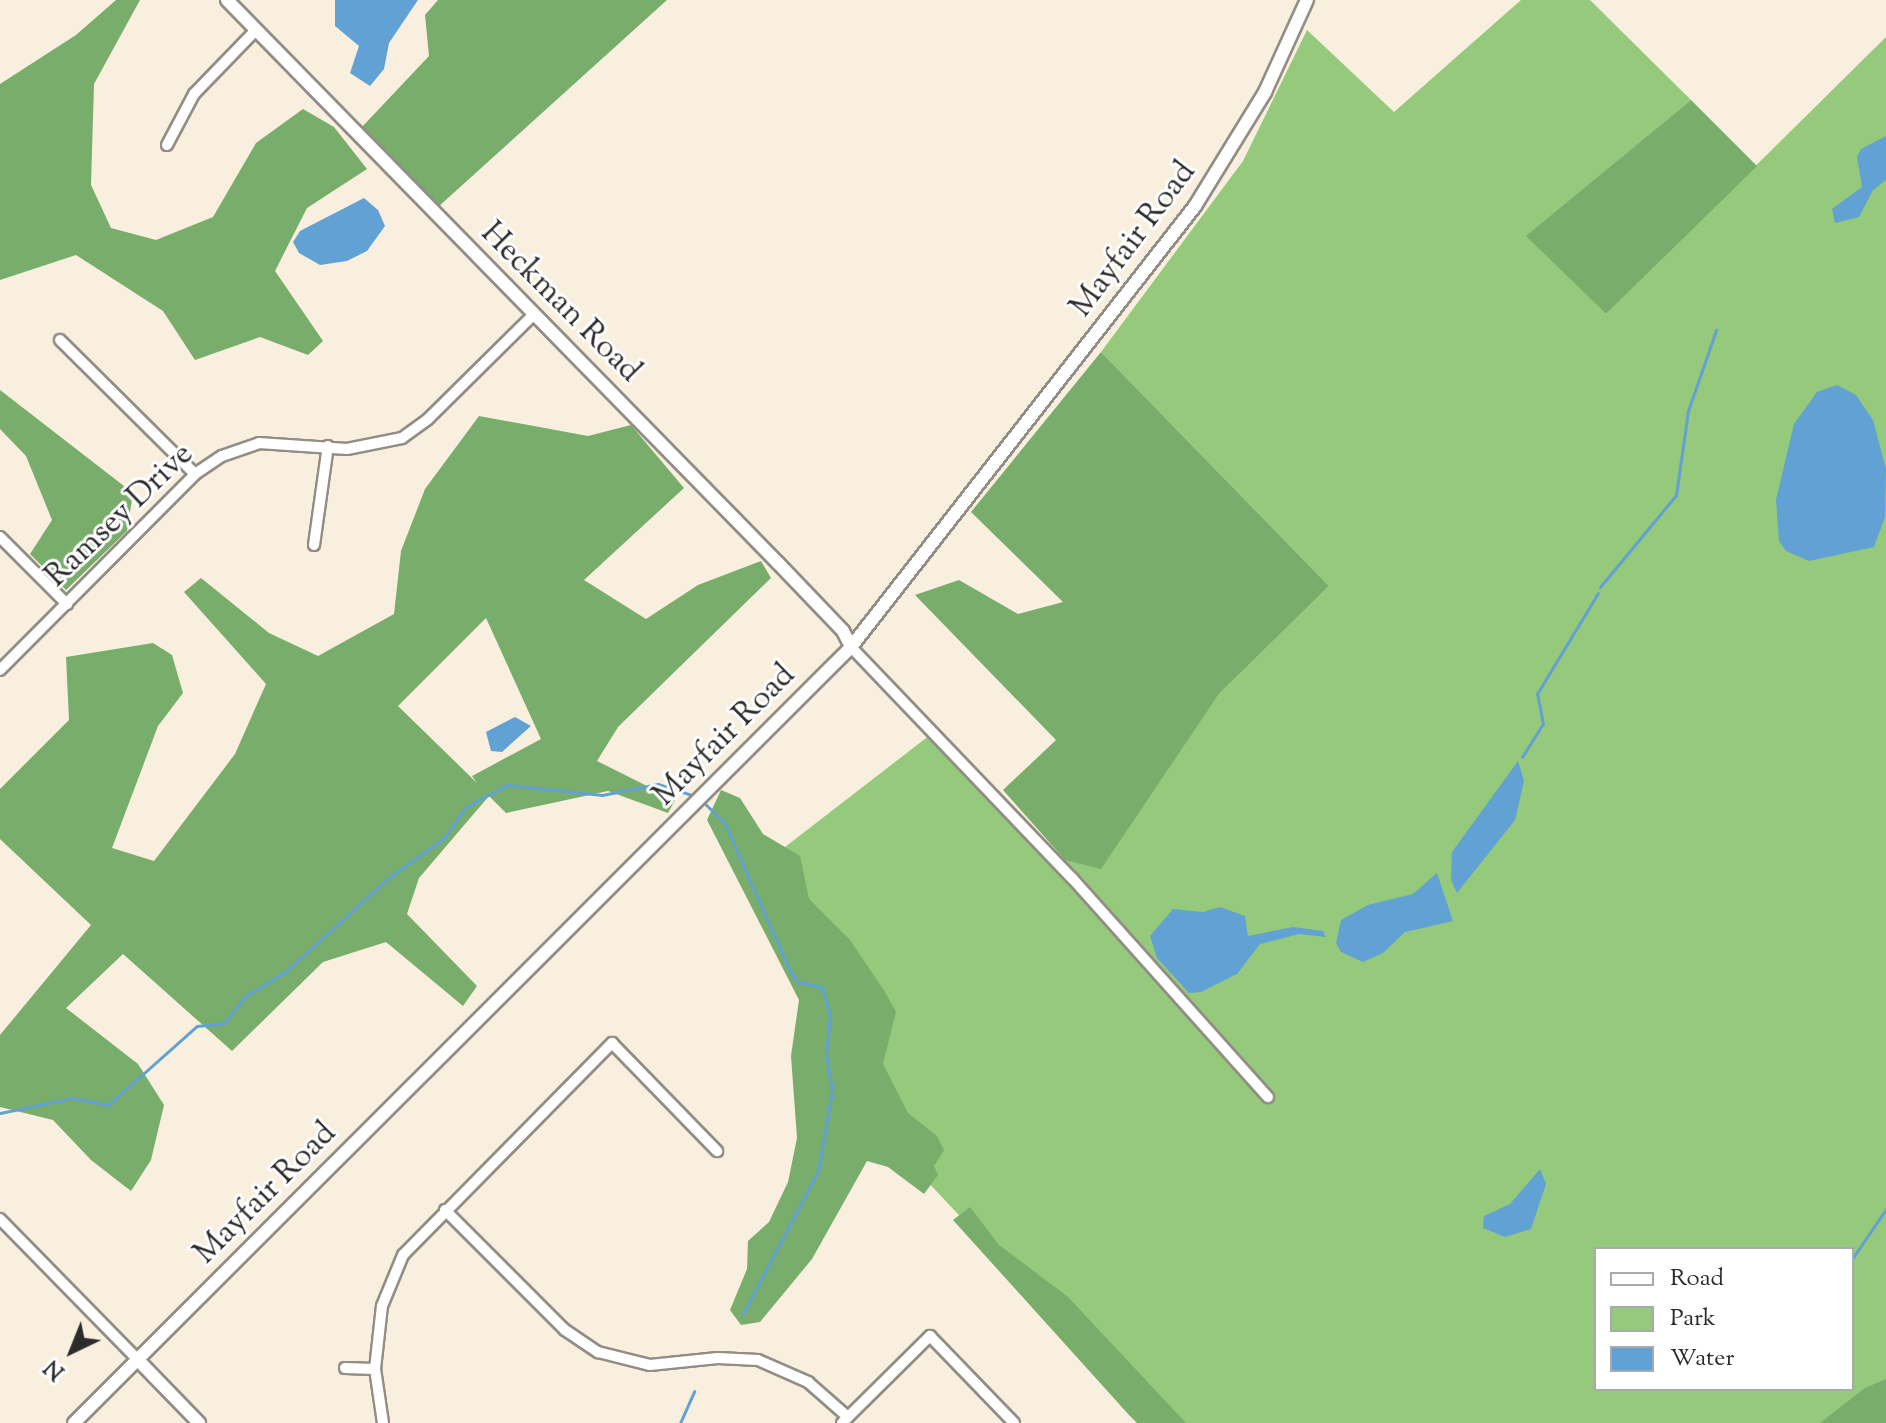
<!DOCTYPE html>
<style>
body{margin:0}
#map{position:relative;width:1886px;height:1423px;overflow:hidden;background:#f8efdf;font-family:"Sorts Mill Goudy",serif}
div>[style]{position:absolute}
[style*='--x']{left:calc(var(--x)*1px);top:calc(var(--y)*1px);width:calc(var(--w)*1px);rotate:calc(var(--a)*1deg)}
.green>*{inset:0;background:#95c97b}
.forest>*{inset:0;background:#78ad6b}
.water>*{inset:0;background:#61a1d3}
.stream>*{height:3px;margin:-1.5px;padding:0 1.5px;transform-origin:1.5px;border-radius:1.5px;background:#61a1d3}
.roads{filter:drop-shadow(2px 0 #928d85) drop-shadow(-2px 0 #928d85) drop-shadow(0 2px #928d85) drop-shadow(0 -2px #928d85)}
.minor>*{height:10px;margin:-5px;padding:0 5px;transform-origin:5px;border-radius:5px;background:#fff}
.tertiary>*{height:12px;margin:-6px;padding:0 6px;transform-origin:6px;border-radius:6px;background:#fff}
span{translate:-50% -50%;white-space:nowrap;text-align:center;line-height:1.15;-webkit-text-stroke:6px #fff;paint-order:stroke}
.street-label{font-size:32px;color:#2b2b2b}
.legend{position:absolute;left:1594px;top:1247px;width:260px;height:144px;box-sizing:border-box;background:#fff;border:2px solid #aaa;margin:0;padding:10px 14px;list-style:none;font-size:24px;color:#2b2b2b}
.legend li{display:flex;align-items:center;gap:16px;height:40px}
.legend b{width:40px;border:2px solid #aaa}
.north{position:absolute;left:32px;top:1311px;width:80px;height:80px;-webkit-text-stroke:6px #fff;paint-order:stroke;rotate:223deg;font-size:22px;font-weight:700;line-height:32px;text-align:center;color:#2b2b2b}
.north::after{content:'';display:block;margin:auto;width:28px;height:36px;background:#2b2b2b;clip-path:polygon(50% 0,100% 100%,50% 72%,0 100%)}
</style>
<div id="map">
<div class="green">
<i style="clip-path:polygon(evenodd,1521px 0,1590px 0,1691px 100px,1527px 236px,1606px 314px,1886px 37px,1886px 1423px,1153px 1423px,927px 1181px,754px 871px,930px 735px,1044px 855px,1101px 868px,1219px 694px,1329px 586px,1101px 352px,1243px 161px,1307px 30px,1394px 112px,1521px 0,1596px 1249px,1852px 1249px,1852px 1389px,1596px 1389px,1596px 1249px)"></i>
</div>
<div class="forest">
<i style="clip-path:polygon(116px 0,140px 0,94px 84px,91px 185px,111px 228px,156px 240px,213px 217px,256px 143px,303px 109px,334px 127px,367px 169px,307px 208px,275px 271px,323px 341px,308px 355px,260px 337px,195px 360px,163px 311px,76px 255px,0 280px,0 84px,76px 35px)"></i>
<i style="clip-path:polygon(438px 0,667px 0,438px 207px,361px 128px,429px 56px,425px 15px)"></i>
<i style="clip-path:polygon(1691px 100px,1757px 166px,1606px 314px,1526px 236px)"></i>
<i style="clip-path:polygon(1101px 352px,1329px 586px,1219px 694px,1101px 869px,1065px 860px,1003px 790px,1056px 740px,915px 595px,959px 580px,1018px 614px,1063px 602px,971px 512px)"></i>
<i style="clip-path:polygon(0 390px,133px 493px,127px 531px,66px 590px,30px 554px,52px 520px,26px 456px,0 429px)"></i>
<i style="clip-path:polygon(evenodd,479px 416px,588px 436px,631px 425px,684px 488px,584px 580px,646px 619px,698px 585px,761px 561px,771px 578px,618px 727px,597px 761px,675px 800px,668px 813px,608px 791px,506px 813px,489px 796px,419px 878px,407px 914px,477px 986px,463px 1006px,386px 942px,323px 962px,232px 1051px,123px 954px,66px 1008px,138px 1064px,164px 1105px,151px 1160px,131px 1191px,91px 1160px,53px 1120px,0 1107px,0 1035px,91px 925px,0 839px,0 789px,69px 720px,66px 657px,153px 643px,172px 655px,183px 693px,158px 726px,112px 848px,154px 861px,235px 754px,266px 684px,184px 592px,201px 578px,269px 633px,318px 656px,394px 614px,401px 551px,425px 489px,479px 416px,486px 618px,541px 739px,472px 776px,477px 783px,398px 706px,486px 618px)"></i>
<i style="clip-path:polygon(721px 790px,740px 798px,763px 834px,800px 856px,809px 899px,850px 940px,885px 992px,896px 1012px,883px 1064px,908px 1113px,937px 1136px,944px 1150px,934px 1166px,938px 1175px,924px 1194px,888px 1167px,867px 1161px,812px 1259px,760px 1322px,741px 1325px,730px 1310px,747px 1269px,748px 1241px,769px 1222px,788px 1182px,797px 1138px,791px 1056px,799px 1000px,707px 820px)"></i>
<i style="clip-path:polygon(970px 1207px,999px 1245px,1068px 1297px,1186px 1423px,1137px 1423px,1129px 1415px,953px 1220px)"></i>
<i style="clip-path:polygon(1886px 1379px,1886px 1423px,1820px 1423px,1865px 1388px)"></i>
</div>
<div class="water">
<i style="clip-path:polygon(335px 0,418px 0,389px 43px,384px 69px,370px 86px,350px 73px,359px 46px,335px 26px)"></i>
<i style="clip-path:polygon(1886px 136px,1886px 180px,1873px 190px,1859px 217px,1835px 223px,1832px 209px,1862px 187px,1857px 157px,1861px 149px)"></i>
<i style="clip-path:polygon(364px 198px,378px 210px,385px 226px,367px 251px,347px 261px,320px 265px,299px 253px,293px 242px,300px 231px)"></i>
<i style="clip-path:polygon(1837px 385px,1856px 395px,1873px 420px,1886px 469px,1885px 517px,1874px 547px,1809px 561px,1786px 551px,1779px 541px,1776px 500px,1794px 424px,1817px 392px)"></i>
<i style="clip-path:polygon(515px 717px,531px 726px,502px 752px,491px 751px,486px 732px)"></i>
<i style="clip-path:polygon(1518px 761px,1524px 781px,1515px 820px,1457px 893px,1451px 880px,1452px 852px)"></i>
<i style="clip-path:polygon(1437px 873px,1453px 921px,1405px 932px,1383px 953px,1363px 962px,1341px 952px,1336px 943px,1341px 920px,1368px 905px,1413px 894px)"></i>
<i style="clip-path:polygon(1220px 907px,1245px 916px,1248px 936px,1293px 927px,1323px 931px,1326px 937px,1299px 934px,1260px 944px,1237px 974px,1201px 992px,1189px 993px,1157px 958px,1150px 936px,1173px 909px,1203px 912px)"></i>
<i style="clip-path:polygon(1540px 1169px,1546px 1184px,1531px 1229px,1505px 1237px,1483px 1228px,1484px 1216px,1510px 1204px)"></i>
</div>
<div class="stream">
<i style="--x:1600;--y:587;--w:119;--a:-50.4"></i>
<i style="--x:1676;--y:495;--w:85;--a:-81.9"></i>
<i style="--x:1688;--y:411;--w:86;--a:-70.9"></i>
<i style="--x:1522;--y:757;--w:39;--a:-58"></i>
<i style="--x:1543;--y:724;--w:31;--a:-101"></i>
<i style="--x:1537;--y:694;--w:118;--a:-58.9"></i>
<i style="--x:701;--y:800;--w:32;--a:44"></i>
<i style="--x:724;--y:822;--w:163;--a:66.1"></i>
<i style="--x:790;--y:971;--w:14;--a:54"></i>
<i style="--x:798;--y:982;--w:25;--a:12"></i>
<i style="--x:822;--y:987;--w:30;--a:75"></i>
<i style="--x:830;--y:1016;--w:37;--a:96"></i>
<i style="--x:826;--y:1053;--w:38;--a:81"></i>
<i style="--x:832;--y:1091;--w:81;--a:99.9"></i>
<i style="--x:818;--y:1171;--w:161;--a:117.7"></i>
<i style="--x:0;--y:1113;--w:74;--a:-11.8"></i>
<i style="--x:72;--y:1098;--w:37;--a:11"></i>
<i style="--x:108;--y:1105;--w:119;--a:-41.6"></i>
<i style="--x:197;--y:1026;--w:27;--a:-6"></i>
<i style="--x:224;--y:1023;--w:35;--a:-51"></i>
<i style="--x:246;--y:996;--w:46;--a:-31.6"></i>
<i style="--x:285;--y:972;--w:143;--a:-42.2"></i>
<i style="--x:391;--y:876;--w:65;--a:-35.6"></i>
<i style="--x:444;--y:838;--w:38;--a:-55"></i>
<i style="--x:466;--y:807;--w:47;--a:-28.2"></i>
<i style="--x:507;--y:785;--w:96;--a:6"></i>
<i style="--x:602;--y:795;--w:57;--a:-11.1"></i>
<i style="--x:658;--y:784;--w:39;--a:18"></i>
<i style="--x:1852;--y:1259;--w:60;--a:-55.8"></i>
<i style="--x:680;--y:1423;--w:35;--a:-66"></i>
</div>
<div class="roads">
<div class="minor">
<i style="--x:167;--y:145;--w:58;--a:-62.1"></i>
<i style="--x:194;--y:94;--w:89;--a:-45.9"></i>
<i style="--x:60;--y:340;--w:190;--a:44.8"></i>
<i style="--x:0;--y:537;--w:95;--a:45"></i>
<i style="--x:314;--y:545;--w:100;--a:-82"></i>
<i style="--x:851;--y:647;--w:320;--a:46.3"></i>
<i style="--x:1072;--y:878;--w:294;--a:48.2"></i>
<i style="--x:0;--y:670;--w:276;--a:-45.1"></i>
<i style="--x:195;--y:474;--w:32;--a:-34"></i>
<i style="--x:222;--y:456;--w:39;--a:-19"></i>
<i style="--x:259;--y:443;--w:88;--a:3.9"></i>
<i style="--x:347;--y:449;--w:56;--a:-11.3"></i>
<i style="--x:402;--y:438;--w:32;--a:-36"></i>
<i style="--x:428;--y:419;--w:149;--a:-44.7"></i>
<i style="--x:445;--y:1210;--w:170;--a:45"></i>
<i style="--x:565;--y:1330;--w:40;--a:34"></i>
<i style="--x:598;--y:1352;--w:54;--a:14"></i>
<i style="--x:650;--y:1365;--w:68;--a:-5.9"></i>
<i style="--x:718;--y:1358;--w:40;--a:2.9"></i>
<i style="--x:758;--y:1360;--w:55;--a:23.7"></i>
<i style="--x:808;--y:1382;--w:53;--a:41.2"></i>
<i style="--x:0;--y:1219;--w:197;--a:45.6"></i>
<i style="--x:345;--y:1368;--w:30;--a:2"></i>
<i style="--x:383;--y:1423;--w:55;--a:-98.4"></i>
<i style="--x:375;--y:1369;--w:63;--a:-83.7"></i>
<i style="--x:382;--y:1306;--w:55;--a:-67.6"></i>
<i style="--x:403;--y:1255;--w:298;--a:-45.4"></i>
<i style="--x:612;--y:1043;--w:151;--a:45.8"></i>
<i style="--x:842;--y:1423;--w:124;--a:-44.7"></i>
<i style="--x:930;--y:1336;--w:121;--a:46"></i>
</div>
<div class="tertiary">
<i style="--x:227;--y:0;--w:788;--a:45.62"></i>
<i style="--x:778;--y:563;--w:94;--a:46.3"></i>
<i style="--x:843;--y:631;--w:18;--a:63"></i>
<i style="--x:138;--y:1360;--w:88;--a:45.9"></i>
<i style="--x:74;--y:1423;--w:1098;--a:-44.96"></i>
<i style="--x:851;--y:647;--w:559;--a:-52.04"></i>
<i style="--x:1195;--y:206;--w:134;--a:-58.4"></i>
<i style="--x:1265;--y:92;--w:101;--a:-65.5"></i>
</div>
</div>
<div class="street-label">
<span style="left:1134px;top:240px;rotate:-53deg">Mayfair Road</span>
<span style="left:560px;top:303px;rotate:45deg">Heckman Road</span>
<span style="left:120px;top:516px;rotate:-44deg">Ramsey Drive</span>
<span style="left:725px;top:736px;rotate:-45deg">Mayfair Road</span>
<span style="left:266px;top:1194px;rotate:-45deg">Mayfair Road</span>
</div>
<ul class="legend">
<li><b style="height:10px;background:#fff"></b>Road</li>
<li><b style="height:22px;background:#95c97b"></b>Park</li>
<li><b style="height:22px;background:#61a1d3"></b>Water</li>
</ul>
<div class="north">N</div>
</div>
